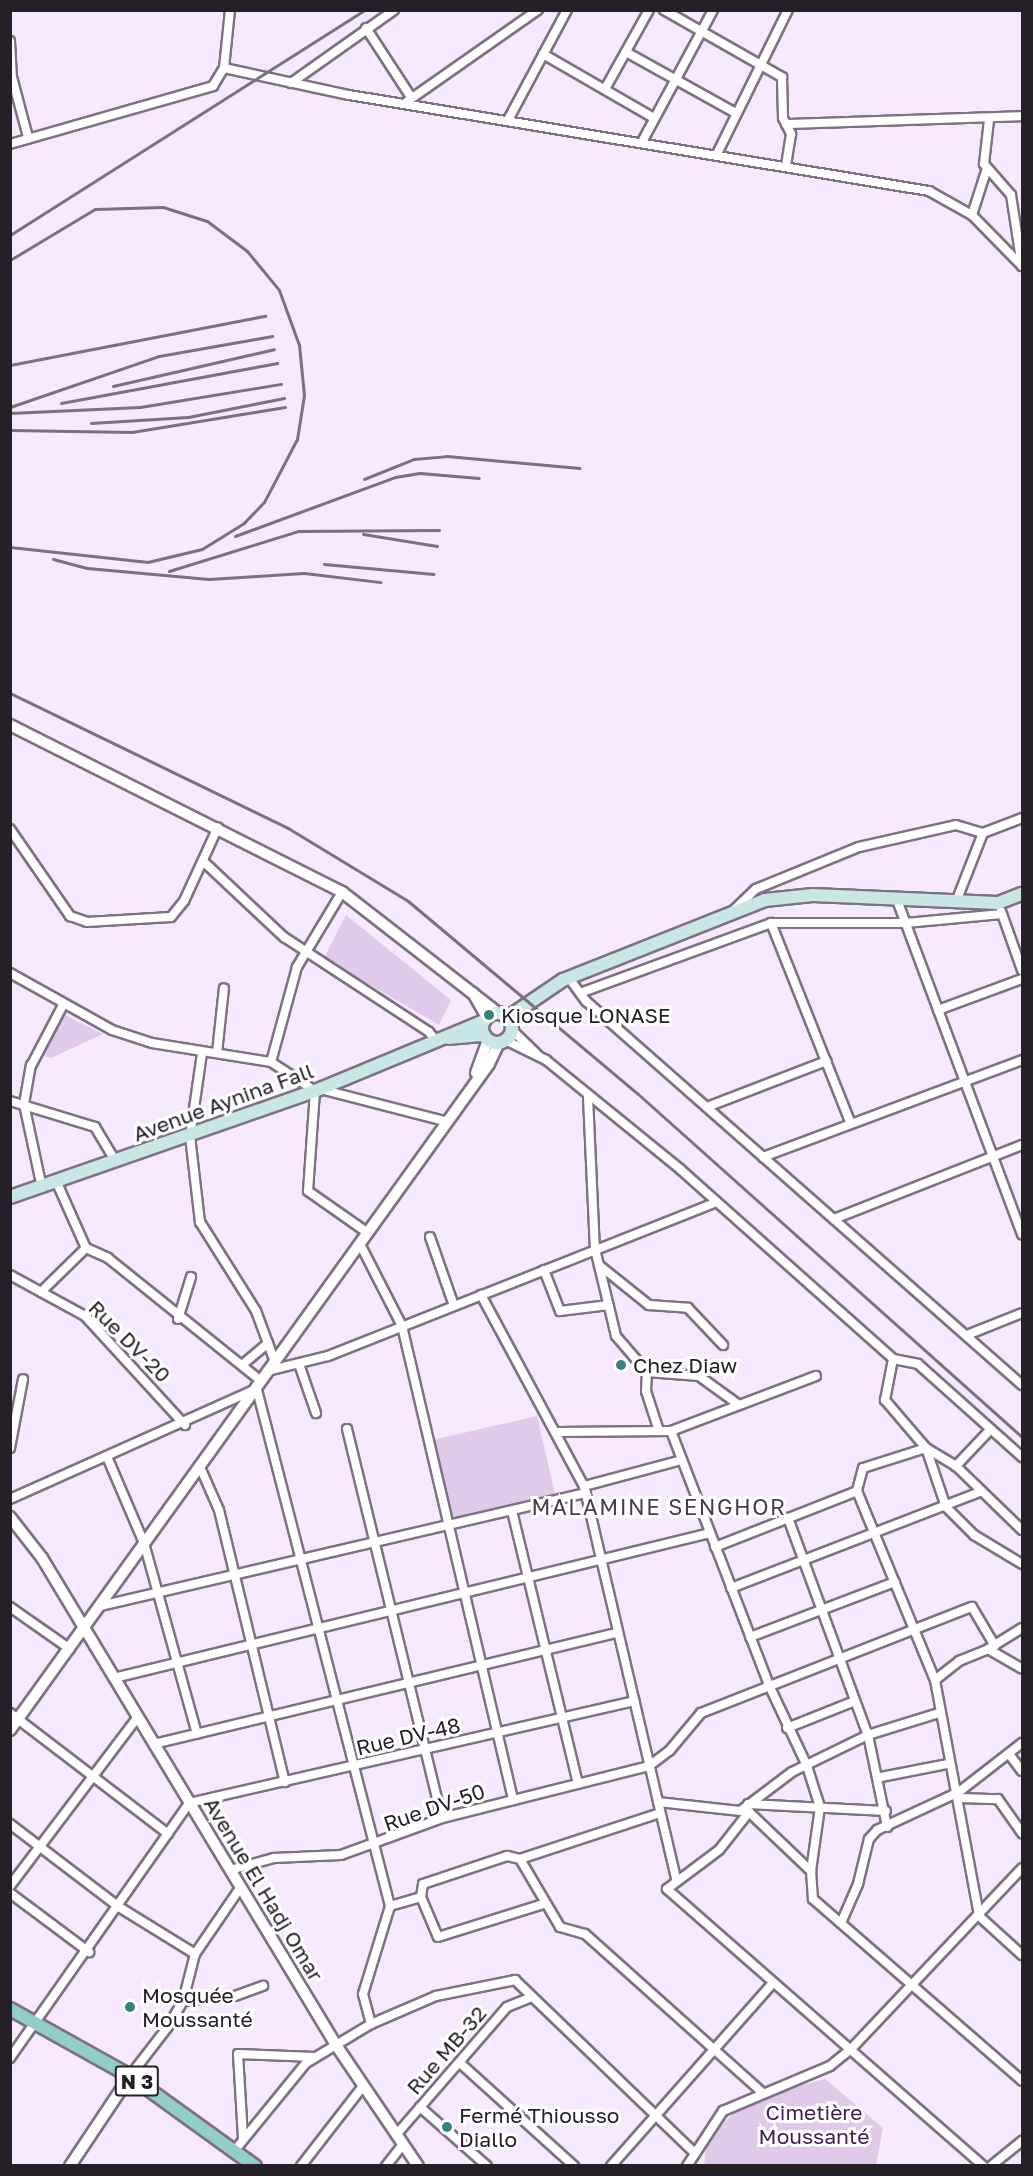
<!DOCTYPE html>
<meta charset="utf-8">
<style>
body{margin:0}
#map{position:relative;width:1033px;height:2176px;overflow:hidden;background:#f7e9fd;font-family:"Golos Text",sans-serif}
div>[style]{position:absolute}
[style*='--x']{left:calc(var(--x)*1px);top:calc(var(--y)*1px);width:calc(var(--w)*1px);rotate:calc(var(--a)*1deg)}
.green>*{inset:0;background:#e0c9e9;transform-origin:0 0}
.roads{filter:drop-shadow(2px 0 #7d7182) drop-shadow(-2px 0 #7d7182) drop-shadow(0 2px #7d7182) drop-shadow(0 -2px #7d7182)}
.minor>*{height:8px;margin:-4px;padding:0 4px;transform-origin:4px;border-radius:4px;background:#fff}
.tertiary>*{height:10px;margin:-5px;padding:0 5px;transform-origin:5px;border-radius:5px;background:#fff}
.secondary>*{height:12px;margin:-6px;padding:0 6px;transform-origin:6px;border-radius:6px;background:#c8e6e4}
.secondary>.ring{margin:-6px;padding:0;box-sizing:content-box;background:none;border:12px solid #c8e6e4;border-radius:50%}
.primary>*{height:12px;margin:-6px;padding:0 6px;transform-origin:6px;border-radius:6px;background:#91cdc9}
.rail>*{height:3px;margin:-1.5px;padding:0 1.5px;transform-origin:1.5px;border-radius:1.5px;background:#79717d}
.dots>*{width:16px;height:16px;translate:-50% -50%;box-sizing:border-box;border:3px solid #fff;border-radius:50%}
span{translate:-50% -50%;white-space:nowrap;text-align:center;line-height:1.15;-webkit-text-stroke:6px #fff;paint-order:stroke}
.shield-label span{padding:2px 4px;background:#fff;border:2px solid;border-radius:4px;-webkit-text-stroke-width:0}
.shield-label{font-size:20px;color:#252027;font-weight:700}
.poi-label{font-size:21px;color:#252027}
.left{translate:0 -50%;text-align:left}
.street-label{font-size:21px;color:#252027}
.park-label{font-size:21px;color:#421d4f}
.neighbourhood-label{font-size:22px;color:#473c4c;letter-spacing:1.5px}
.frame{position:absolute;inset:0;border:12px solid #252027;pointer-events:none}
</style>
<div id="map">
<div class="green">
<i style="clip-path:polygon(346px 915px,451px 1000px,439px 1025px,324px 958px)"></i>
<i style="clip-path:polygon(65px 1015px,103px 1034px,51px 1058px,40px 1055px)"></i>
<i style="left:537px;top:1416px;width:82px;height:106px;rotate:77deg"></i>
<i style="clip-path:polygon(825px 2079px,883px 2128px,876px 2165px,704px 2166px,707px 2142px,732px 2114px,784px 2090px)"></i>
</div>
<div class="roads">
<div class="minor">
<i style="--x:664;--y:10;--w:136;--a:29.6"></i>
<i style="--x:782;--y:77;--w:41;--a:88.6"></i>
<i style="--x:783;--y:118;--w:18;--a:63"></i>
<i style="--x:791;--y:134;--w:30;--a:99"></i>
<i style="--x:366;--y:28;--w:82;--a:56.9"></i>
<i style="--x:10;--y:41;--w:36;--a:87"></i>
<i style="--x:12;--y:77;--w:62;--a:75.1"></i>
<i style="--x:626;--y:52;--w:124;--a:29.1"></i>
<i style="--x:543;--y:54;--w:128;--a:30"></i>
<i style="--x:224;--y:68;--w:128;--a:12.2"></i>
<i style="--x:349;--y:95;--w:588;--a:9.4"></i>
<i style="--x:929;--y:191;--w:49;--a:29.2"></i>
<i style="--x:972;--y:215;--w:71;--a:45.6"></i>
<i style="--x:291;--y:83;--w:126;--a:-35.3"></i>
<i style="--x:605;--y:89;--w:90;--a:-60.9"></i>
<i style="--x:405;--y:103;--w:162;--a:-35"></i>
<i style="--x:508;--y:120;--w:125;--a:-61.8"></i>
<i style="--x:989;--y:120;--w:44;--a:96.5"></i>
<i style="--x:984;--y:164;--w:41;--a:48.9"></i>
<i style="--x:1011;--y:195;--w:72;--a:81.2"></i>
<i style="--x:786;--y:124;--w:236;--a:-1.9"></i>
<i style="--x:642;--y:142;--w:150;--a:-61.7"></i>
<i style="--x:10;--y:144;--w:211;--a:-15.9"></i>
<i style="--x:213;--y:86;--w:21;--a:-59"></i>
<i style="--x:224;--y:68;--w:58;--a:-84.1"></i>
<i style="--x:717;--y:154;--w:161;--a:-63.8"></i>
<i style="--x:972;--y:215;--w:46;--a:-72.3"></i>
<i style="--x:10;--y:829;--w:106;--a:55.4"></i>
<i style="--x:70;--y:916;--w:18;--a:19"></i>
<i style="--x:87;--y:922;--w:84;--a:-3.4"></i>
<i style="--x:171;--y:917;--w:21;--a:-51"></i>
<i style="--x:184;--y:901;--w:81;--a:-65.3"></i>
<i style="--x:983;--y:833;--w:42;--a:-21"></i>
<i style="--x:204;--y:862;--w:110;--a:43.2"></i>
<i style="--x:284;--y:937;--w:173;--a:33.2"></i>
<i style="--x:429;--y:1032;--w:13;--a:51"></i>
<i style="--x:897;--y:900;--w:357;--a:69.5"></i>
<i style="--x:734;--y:910;--w:30;--a:-44"></i>
<i style="--x:756;--y:889;--w:111;--a:-22.2"></i>
<i style="--x:859;--y:847;--w:99;--a:-12.8"></i>
<i style="--x:956;--y:825;--w:28;--a:17"></i>
<i style="--x:983;--y:833;--w:74;--a:111.4"></i>
<i style="--x:1001;--y:911;--w:63;--a:70.4"></i>
<i style="--x:771;--y:923;--w:216;--a:68.3"></i>
<i style="--x:10;--y:973;--w:117;--a:29.2"></i>
<i style="--x:112;--y:1030;--w:42;--a:18"></i>
<i style="--x:152;--y:1043;--w:121;--a:9.1"></i>
<i style="--x:271;--y:1062;--w:53;--a:33.4"></i>
<i style="--x:315;--y:1091;--w:100;--a:94"></i>
<i style="--x:308;--y:1191;--w:73;--a:35"></i>
<i style="--x:569;--y:978;--w:29;--a:54"></i>
<i style="--x:586;--y:1001;--w:581;--a:41.37"></i>
<i style="--x:580;--y:993;--w:203;--a:-20.1"></i>
<i style="--x:771;--y:923;--w:135;--a:0"></i>
<i style="--x:906;--y:923;--w:96;--a:-5.4"></i>
<i style="--x:938;--y:1010;--w:90;--a:-20.3"></i>
<i style="--x:512;--y:1030;--w:36;--a:44"></i>
<i style="--x:505;--y:1040;--w:46;--a:26"></i>
<i style="--x:546;--y:1060;--w:173;--a:39.1"></i>
<i style="--x:680;--y:1169;--w:285;--a:41.7"></i>
<i style="--x:893;--y:1359;--w:25;--a:11"></i>
<i style="--x:918;--y:1364;--w:140;--a:41.8"></i>
<i style="--x:202;--y:1053;--w:84;--a:98.2"></i>
<i style="--x:190;--y:1136;--w:87;--a:83.4"></i>
<i style="--x:200;--y:1222;--w:105;--a:57.8"></i>
<i style="--x:256;--y:1311;--w:54;--a:69.6"></i>
<i style="--x:217;--y:1053;--w:65;--a:-83.9"></i>
<i style="--x:271;--y:1062;--w:98;--a:-74.7"></i>
<i style="--x:297;--y:967;--w:87;--a:-59"></i>
<i style="--x:320;--y:1089;--w:129;--a:14.4"></i>
<i style="--x:588;--y:1097;--w:152;--a:87.4"></i>
<i style="--x:595;--y:1249;--w:89;--a:76.4"></i>
<i style="--x:616;--y:1336;--w:48;--a:49.3"></i>
<i style="--x:647;--y:1372;--w:52;--a:4.4"></i>
<i style="--x:699;--y:1376;--w:49;--a:35.9"></i>
<i style="--x:10;--y:1101;--w:89;--a:17"></i>
<i style="--x:95;--y:1127;--w:41;--a:59"></i>
<i style="--x:707;--y:1107;--w:128;--a:-21.1"></i>
<i style="--x:763;--y:1157;--w:277;--a:-20.5"></i>
<i style="--x:57;--y:1183;--w:71;--a:66"></i>
<i style="--x:86;--y:1248;--w:24;--a:24"></i>
<i style="--x:108;--y:1258;--w:195;--a:38.8"></i>
<i style="--x:42;--y:1188;--w:86;--a:-102.1"></i>
<i style="--x:24;--y:1104;--w:39;--a:-80"></i>
<i style="--x:31;--y:1066;--w:69;--a:-62.3"></i>
<i style="--x:834;--y:1219;--w:202;--a:-21.5"></i>
<i style="--x:430;--y:1237;--w:73;--a:70.8"></i>
<i style="--x:360;--y:1244;--w:92;--a:62.9"></i>
<i style="--x:402;--y:1326;--w:487;--a:76.8"></i>
<i style="--x:599;--y:1265;--w:64;--a:38.7"></i>
<i style="--x:649;--y:1305;--w:39;--a:4"></i>
<i style="--x:688;--y:1308;--w:51;--a:46.6"></i>
<i style="--x:544;--y:1270;--w:44;--a:68.7"></i>
<i style="--x:560;--y:1311;--w:49;--a:-7"></i>
<i style="--x:10;--y:1275;--w:85;--a:28.7"></i>
<i style="--x:85;--y:1316;--w:148;--a:47.5"></i>
<i style="--x:41;--y:1292;--w:63;--a:-44.4"></i>
<i style="--x:481;--y:1295;--w:217;--a:61.7"></i>
<i style="--x:584;--y:1486;--w:404;--a:76.8"></i>
<i style="--x:178;--y:1319;--w:44;--a:-72.8"></i>
<i style="--x:967;--y:1335;--w:59;--a:-21.8"></i>
<i style="--x:893;--y:1359;--w:42;--a:101"></i>
<i style="--x:885;--y:1400;--w:63;--a:49.5"></i>
<i style="--x:926;--y:1448;--w:62;--a:71.3"></i>
<i style="--x:946;--y:1507;--w:40;--a:45"></i>
<i style="--x:974;--y:1535;--w:56;--a:31.1"></i>
<i style="--x:299;--y:1364;--w:52;--a:70.9"></i>
<i style="--x:242;--y:1365;--w:34;--a:-40"></i>
<i style="--x:267;--y:1371;--w:63;--a:-13.8"></i>
<i style="--x:328;--y:1356;--w:418;--a:-21.6"></i>
<i style="--x:647;--y:1372;--w:19;--a:93"></i>
<i style="--x:646;--y:1391;--w:42;--a:72"></i>
<i style="--x:347;--y:1429;--w:400;--a:76.3"></i>
<i style="--x:990;--y:1430;--w:50;--a:133.4"></i>
<i style="--x:956;--y:1466;--w:92;--a:44.1"></i>
<i style="--x:671;--y:1431;--w:270;--a:68.9"></i>
<i style="--x:768;--y:1683;--w:92;--a:64.8"></i>
<i style="--x:807;--y:1766;--w:43;--a:72.4"></i>
<i style="--x:820;--y:1807;--w:65;--a:98"></i>
<i style="--x:558;--y:1432;--w:113;--a:-0.5"></i>
<i style="--x:671;--y:1431;--w:155;--a:-20.8"></i>
<i style="--x:10;--y:1448;--w:70;--a:-79.3"></i>
<i style="--x:108;--y:1459;--w:91;--a:66.8"></i>
<i style="--x:144;--y:1543;--w:198;--a:74.5"></i>
<i style="--x:956;--y:1466;--w:35;--a:-149"></i>
<i style="--x:926;--y:1448;--w:66;--a:162.4"></i>
<i style="--x:863;--y:1468;--w:24;--a:105"></i>
<i style="--x:857;--y:1491;--w:204;--a:67.6"></i>
<i style="--x:935;--y:1680;--w:240;--a:79.4"></i>
<i style="--x:979;--y:1916;--w:58;--a:42.2"></i>
<i style="--x:200;--y:1467;--w:47;--a:66.2"></i>
<i style="--x:219;--y:1510;--w:280;--a:76.4"></i>
<i style="--x:584;--y:1486;--w:101;--a:-14.9"></i>
<i style="--x:10;--y:1499;--w:264;--a:-24.1"></i>
<i style="--x:512;--y:1511;--w:280;--a:76.4"></i>
<i style="--x:788;--y:1518;--w:231;--a:69.8"></i>
<i style="--x:868;--y:1735;--w:94;--a:78.3"></i>
<i style="--x:715;--y:1547;--w:153;--a:-21.5"></i>
<i style="--x:731;--y:1588;--w:267;--a:-21.1"></i>
<i style="--x:100;--y:1606;--w:499;--a:-13.1"></i>
<i style="--x:10;--y:1607;--w:73;--a:35"></i>
<i style="--x:1022;--y:1628;--w:40;--a:148"></i>
<i style="--x:988;--y:1649;--w:39;--a:30"></i>
<i style="--x:750;--y:1637;--w:155;--a:-20.8"></i>
<i style="--x:114;--y:1678;--w:613;--a:-13.67"></i>
<i style="--x:935;--y:1680;--w:31;--a:-38"></i>
<i style="--x:959;--y:1661;--w:31;--a:-22"></i>
<i style="--x:10;--y:1713;--w:199;--a:37.4"></i>
<i style="--x:787;--y:1728;--w:73;--a:-21.7"></i>
<i style="--x:154;--y:1744;--w:477;--a:-13.5"></i>
<i style="--x:1009;--y:1754;--w:21;--a:53"></i>
<i style="--x:881;--y:1777;--w:67;--a:-11.1"></i>
<i style="--x:960;--y:1798;--w:38;--a:2"></i>
<i style="--x:998;--y:1799;--w:42;--a:54.8"></i>
<i style="--x:658;--y:1802;--w:92;--a:6.3"></i>
<i style="--x:749;--y:1812;--w:86;--a:43.6"></i>
<i style="--x:811;--y:1871;--w:28;--a:86"></i>
<i style="--x:813;--y:1899;--w:277;--a:41"></i>
<i style="--x:748;--y:1804;--w:138;--a:2.9"></i>
<i style="--x:743;--y:1809;--w:61;--a:-37.1"></i>
<i style="--x:792;--y:1772;--w:85;--a:-26"></i>
<i style="--x:868;--y:1735;--w:74;--a:-17.2"></i>
<i style="--x:749;--y:1812;--w:48;--a:128.3"></i>
<i style="--x:719;--y:1850;--w:65;--a:143.1"></i>
<i style="--x:667;--y:1889;--w:420;--a:41.2"></i>
<i style="--x:660;--y:1813;--w:147;--a:161.8"></i>
<i style="--x:520;--y:1859;--w:79;--a:59.5"></i>
<i style="--x:560;--y:1927;--w:26;--a:16"></i>
<i style="--x:585;--y:1934;--w:237;--a:41.8"></i>
<i style="--x:10;--y:1824;--w:137;--a:37.3"></i>
<i style="--x:119;--y:1907;--w:89;--a:31.7"></i>
<i style="--x:230;--y:1870;--w:46;--a:-15.3"></i>
<i style="--x:274;--y:1858;--w:67;--a:-2.6"></i>
<i style="--x:341;--y:1855;--w:108;--a:-20.1"></i>
<i style="--x:442;--y:1818;--w:213;--a:-14.1"></i>
<i style="--x:649;--y:1766;--w:26;--a:-37"></i>
<i style="--x:670;--y:1750;--w:48;--a:-50"></i>
<i style="--x:701;--y:1713;--w:291;--a:-21.4"></i>
<i style="--x:972;--y:1607;--w:45;--a:59.5"></i>
<i style="--x:10;--y:1886;--w:212;--a:-52.9"></i>
<i style="--x:10;--y:1893;--w:99;--a:36.8"></i>
<i style="--x:421;--y:1897;--w:13;--a:-81"></i>
<i style="--x:423;--y:1884;--w:89;--a:-18.4"></i>
<i style="--x:507;--y:1856;--w:13;--a:13"></i>
<i style="--x:390;--y:1906;--w:32;--a:-16"></i>
<i style="--x:421;--y:1897;--w:43;--a:67"></i>
<i style="--x:438;--y:1937;--w:110;--a:-17.4"></i>
<i style="--x:841;--y:1923;--w:43;--a:-66.4"></i>
<i style="--x:858;--y:1884;--w:46;--a:-76.3"></i>
<i style="--x:869;--y:1839;--w:12;--a:-48"></i>
<i style="--x:877;--y:1830;--w:90;--a:-24.9"></i>
<i style="--x:959;--y:1792;--w:80;--a:-37.9"></i>
<i style="--x:183;--y:2001;--w:52;--a:-5.5"></i>
<i style="--x:235;--y:1996;--w:30;--a:-20"></i>
<i style="--x:371;--y:2024;--w:71;--a:-23.3"></i>
<i style="--x:436;--y:1996;--w:81;--a:-11.4"></i>
<i style="--x:515;--y:1980;--w:247;--a:43.9"></i>
<i style="--x:10;--y:2058;--w:312;--a:-54.9"></i>
<i style="--x:189;--y:1803;--w:457;--a:-12.9"></i>
<i style="--x:460;--y:2063;--w:154;--a:42.1"></i>
<i style="--x:130;--y:2076;--w:61;--a:-52.4"></i>
<i style="--x:167;--y:2028;--w:31;--a:-59"></i>
<i style="--x:183;--y:2001;--w:49;--a:-75.7"></i>
<i style="--x:195;--y:1954;--w:80;--a:-55.7"></i>
<i style="--x:420;--y:2107;--w:89;--a:41.4"></i>
<i style="--x:396;--y:2135;--w:169;--a:-49.1"></i>
<i style="--x:507;--y:2007;--w:24;--a:-22"></i>
<i style="--x:243;--y:2138;--w:84;--a:-93.4"></i>
<i style="--x:238;--y:2054;--w:77;--a:2.2"></i>
<i style="--x:235;--y:2150;--w:112;--a:-50.8"></i>
<i style="--x:306;--y:2063;--w:76;--a:-31"></i>
<i style="--x:371;--y:2024;--w:31;--a:-105"></i>
<i style="--x:363;--y:1994;--w:92;--a:-72.9"></i>
<i style="--x:390;--y:1906;--w:537;--a:-104.45"></i>
<i style="--x:301;--y:2166;--w:101;--a:-52.2"></i>
<i style="--x:386;--y:2166;--w:28;--a:-52"></i>
<i style="--x:611;--y:2166;--w:244;--a:-48.5"></i>
<i style="--x:687;--y:2166;--w:66;--a:-56.8"></i>
<i style="--x:723;--y:2111;--w:116;--a:-22.8"></i>
<i style="--x:830;--y:2066;--w:26;--a:-39"></i>
<i style="--x:850;--y:2050;--w:250;--a:-46.6"></i>
<i style="--x:991;--y:2166;--w:40;--a:-39"></i>
</div>
<div class="tertiary">
<i style="--x:10;--y:725;--w:372;--a:26.7"></i>
<i style="--x:342;--y:892;--w:199;--a:37.8"></i>
<i style="--x:473;--y:993;--w:28;--a:60"></i>
<i style="--x:476;--y:1073;--w:35;--a:-70"></i>
<i style="--x:10;--y:1517;--w:52;--a:52"></i>
<i style="--x:42;--y:1558;--w:569;--a:58.88"></i>
<i style="--x:336;--y:2045;--w:146;--a:55.9"></i>
<i style="--x:10;--y:1730;--w:820;--a:-54.28"></i>
<i style="--x:489;--y:1064;--w:23;--a:-65"></i>
<i style="--x:70;--y:2166;--w:108;--a:-56.3"></i>
</div>
<div class="secondary">
<i class="ring" style="left:482px;top:1013px;width:18px;height:18px"></i>
<i style="--x:507;--y:1018;--w:68;--a:-34.2"></i>
<i style="--x:563;--y:980;--w:217;--a:-21.6"></i>
<i style="--x:765;--y:900;--w:48;--a:-5.9"></i>
<i style="--x:813;--y:895;--w:185;--a:2.5"></i>
<i style="--x:998;--y:903;--w:26;--a:-21"></i>
<i style="--x:448;--y:1038;--w:36;--a:-5"></i>
<i style="--x:10;--y:1197;--w:323;--a:-19.2"></i>
<i style="--x:315;--y:1091;--w:183;--a:-22.5"></i>
</div>
<div class="primary">
<i style="--x:10;--y:2009;--w:137;--a:29.2"></i>
<i style="--x:130;--y:2076;--w:154;--a:35.8"></i>
</div>
</div>
<div class="rail">
<i style="--x:10;--y:235;--w:419;--a:-32.4"></i>
<i style="--x:10;--y:260;--w:99;--a:-31"></i>
<i style="--x:95;--y:209;--w:68;--a:-1.7"></i>
<i style="--x:163;--y:207;--w:46;--a:17.7"></i>
<i style="--x:207;--y:221;--w:50;--a:36.9"></i>
<i style="--x:247;--y:251;--w:50;--a:50.6"></i>
<i style="--x:279;--y:290;--w:59;--a:70"></i>
<i style="--x:299;--y:345;--w:50;--a:84.3"></i>
<i style="--x:304;--y:395;--w:45;--a:99"></i>
<i style="--x:297;--y:439;--w:71;--a:117.6"></i>
<i style="--x:264;--y:502;--w:29;--a:134"></i>
<i style="--x:244;--y:523;--w:49;--a:148.2"></i>
<i style="--x:202;--y:549;--w:56;--a:166.5"></i>
<i style="--x:148;--y:562;--w:139;--a:-173.8"></i>
<i style="--x:10;--y:365;--w:260;--a:-10.9"></i>
<i style="--x:113;--y:386;--w:165;--a:-12.9"></i>
<i style="--x:61;--y:403;--w:220;--a:-10.5"></i>
<i style="--x:10;--y:407;--w:157;--a:-18.9"></i>
<i style="--x:159;--y:356;--w:115;--a:-10"></i>
<i style="--x:10;--y:413;--w:130;--a:-2.6"></i>
<i style="--x:140;--y:407;--w:143;--a:-9.3"></i>
<i style="--x:91;--y:423;--w:97;--a:-3.5"></i>
<i style="--x:188;--y:417;--w:98;--a:-11.2"></i>
<i style="--x:10;--y:430;--w:122;--a:0.9"></i>
<i style="--x:132;--y:432;--w:155;--a:-9.3"></i>
<i style="--x:364;--y:479;--w:54;--a:-21.8"></i>
<i style="--x:414;--y:459;--w:33;--a:-5"></i>
<i style="--x:447;--y:456;--w:133;--a:5.2"></i>
<i style="--x:363;--y:534;--w:75;--a:9.2"></i>
<i style="--x:235;--y:536;--w:171;--a:-20.2"></i>
<i style="--x:395;--y:477;--w:25;--a:-9"></i>
<i style="--x:420;--y:473;--w:59;--a:4.8"></i>
<i style="--x:53;--y:559;--w:35;--a:15"></i>
<i style="--x:87;--y:568;--w:122;--a:5.2"></i>
<i style="--x:209;--y:579;--w:95;--a:-3.6"></i>
<i style="--x:304;--y:573;--w:77;--a:6.8"></i>
<i style="--x:324;--y:564;--w:110;--a:5.2"></i>
<i style="--x:169;--y:571;--w:135;--a:-17.2"></i>
<i style="--x:298;--y:531;--w:141;--a:-0.4"></i>
<i style="--x:10;--y:693;--w:309;--a:25.9"></i>
<i style="--x:288;--y:828;--w:140;--a:31.3"></i>
<i style="--x:408;--y:901;--w:300;--a:40"></i>
<i style="--x:638;--y:1094;--w:515;--a:41.77"></i>
</div>
<div class="dots">
<i style="left:489px;top:1015px;background:#39817c"></i>
<i style="left:621px;top:1365px;background:#39817c"></i>
<i style="left:130px;top:2007px;background:#39817c"></i>
<i style="left:447px;top:2127px;background:#39817c"></i>
</div>
<div class="shield-label">
<span style="left:137px;top:2081px">N 3</span>
</div>
<div class="poi-label">
<span class="left" style="left:501px;top:1015px">Kiosque LONASE</span>
<span class="left" style="left:633px;top:1365px">Chez Diaw</span>
<span class="left" style="left:142px;top:2007px">Mosquée<br>Moussanté</span>
<span class="left" style="left:459px;top:2127px">Fermé Thiousso<br>Diallo</span>
</div>
<div class="street-label">
<span style="left:223px;top:1102px;rotate:-20deg">Avenue Aynina Fall</span>
<span style="left:130px;top:1341px;rotate:45deg">Rue DV-20</span>
<span style="left:408px;top:1736px;rotate:-13deg">Rue DV-48</span>
<span style="left:434px;top:1807px;rotate:-19deg">Rue DV-50</span>
<span style="left:264px;top:1889px;rotate:59deg">Avenue El Hadj Omar</span>
<span style="left:446px;top:2050px;rotate:-49deg">Rue MB-32</span>
</div>
<div class="park-label">
<span style="left:814px;top:2124px">Cimetière<br>Moussanté</span>
</div>
<div class="neighbourhood-label">
<span style="left:659px;top:1507px">MALAMINE SENGHOR</span>
</div>
<div class="frame"></div>
</div>
